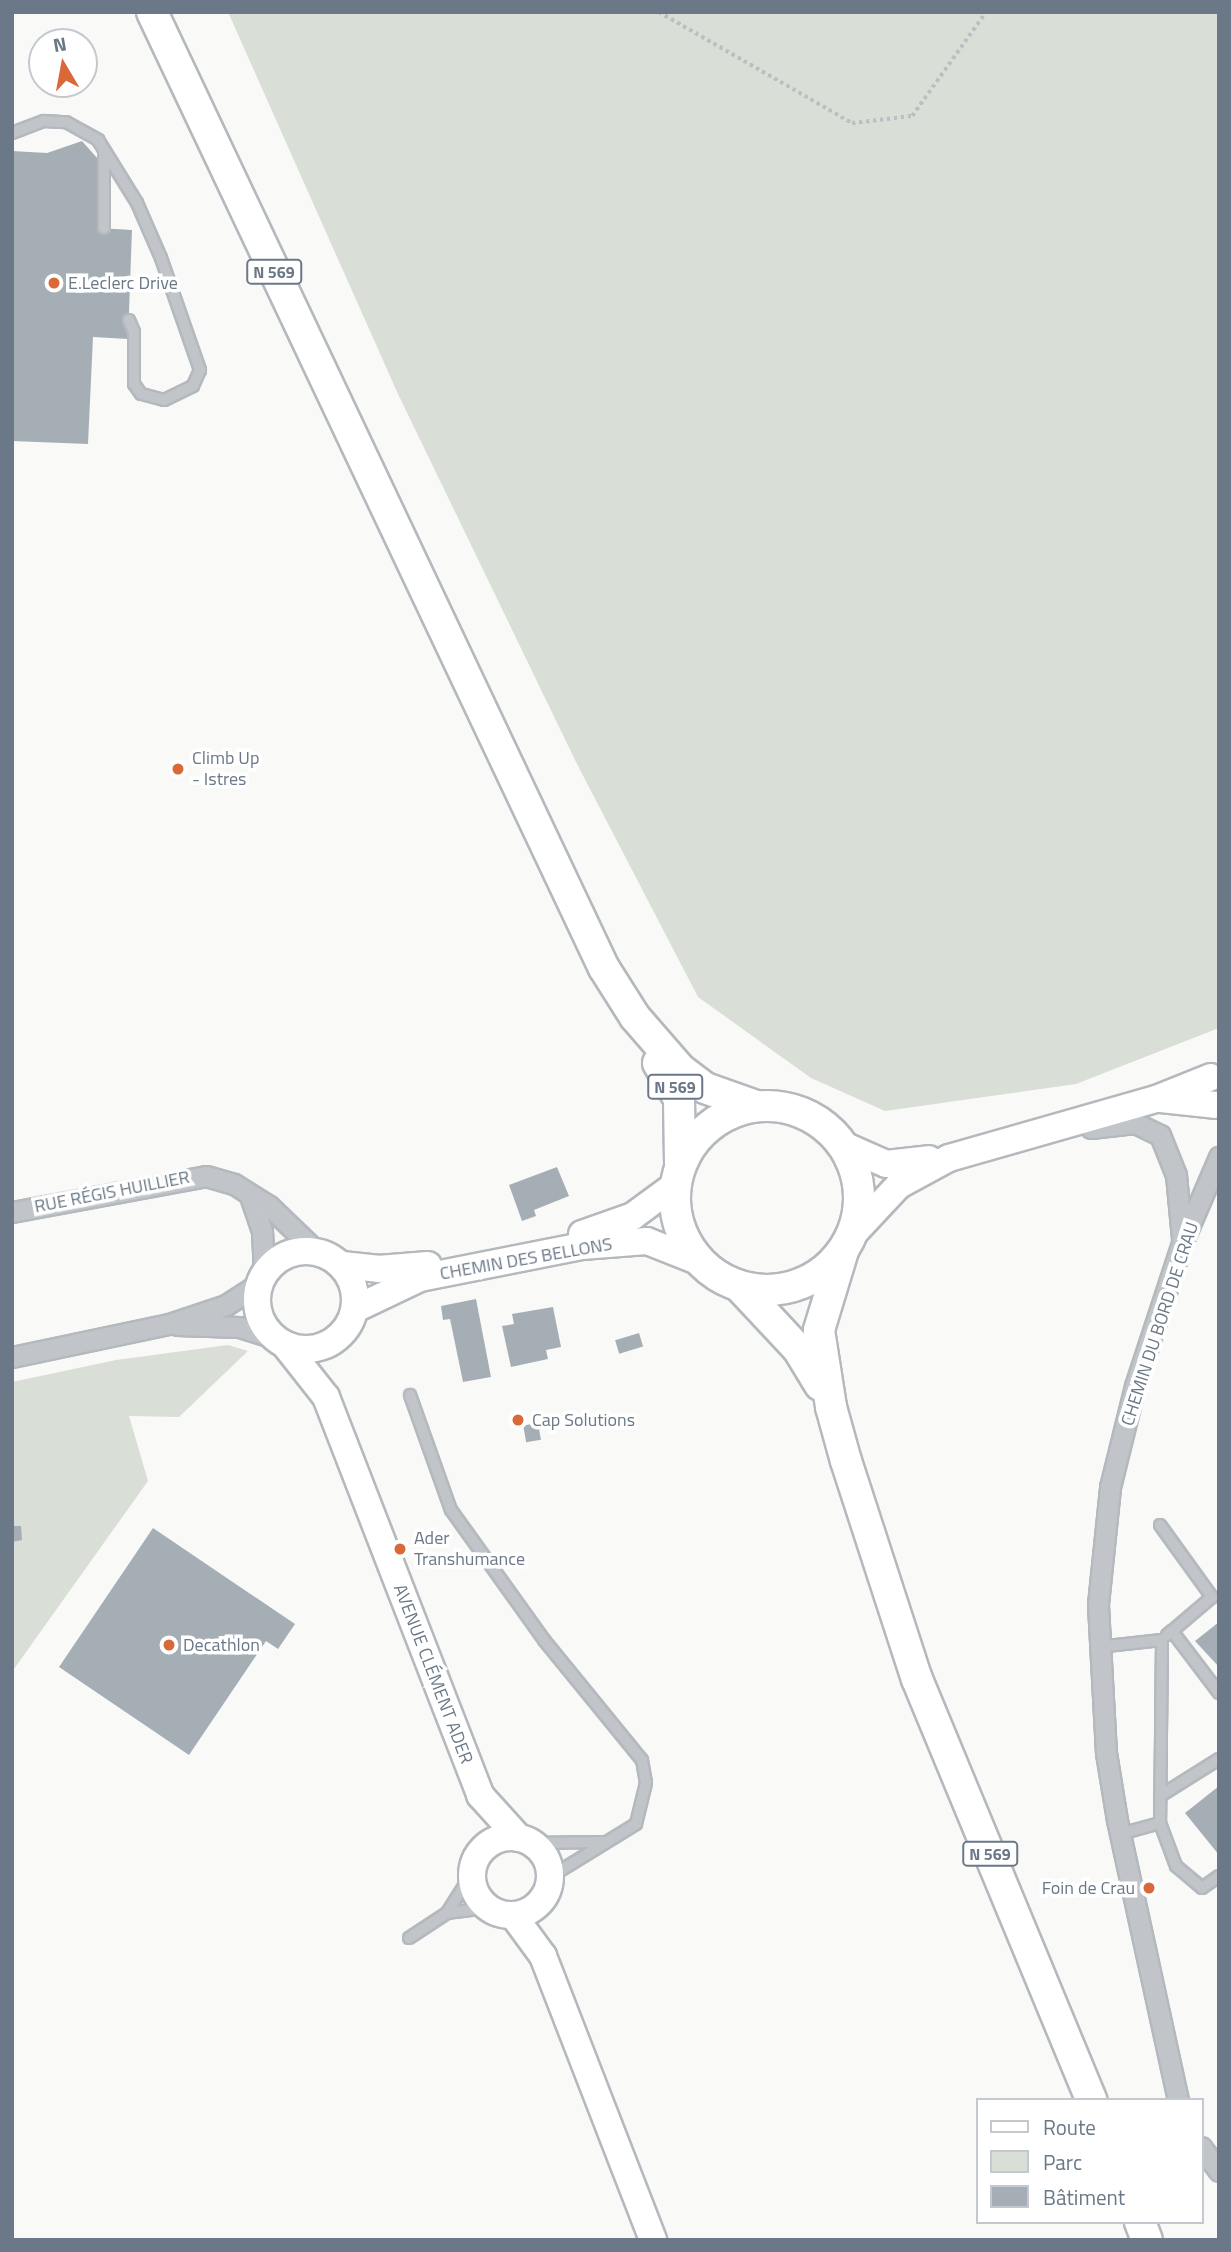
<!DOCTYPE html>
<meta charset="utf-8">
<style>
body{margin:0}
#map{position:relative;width:1231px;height:2252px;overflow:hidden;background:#f9faf8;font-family:"Titillium Web",sans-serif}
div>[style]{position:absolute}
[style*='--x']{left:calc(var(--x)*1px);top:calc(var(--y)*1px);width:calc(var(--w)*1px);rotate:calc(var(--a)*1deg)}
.green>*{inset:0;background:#d9ded7}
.building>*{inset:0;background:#a5aeb5;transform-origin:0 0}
.path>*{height:3.5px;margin-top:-1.75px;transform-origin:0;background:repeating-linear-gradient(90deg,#bcbec1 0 3.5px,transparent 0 7px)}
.roads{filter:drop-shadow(2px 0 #b4b9be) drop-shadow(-2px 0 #b4b9be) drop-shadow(0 2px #b4b9be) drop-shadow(0 -2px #b4b9be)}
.lane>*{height:10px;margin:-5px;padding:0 5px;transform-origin:5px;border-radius:5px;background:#c1c5c9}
.street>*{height:19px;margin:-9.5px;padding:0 9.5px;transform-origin:9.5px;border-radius:9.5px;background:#c1c5c9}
.secondary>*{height:26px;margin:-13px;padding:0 13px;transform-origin:13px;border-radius:13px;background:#fff}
.secondary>.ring{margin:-13px;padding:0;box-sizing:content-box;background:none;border:26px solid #fff;border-radius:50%}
.primary>*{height:30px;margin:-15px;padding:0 15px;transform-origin:15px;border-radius:15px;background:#fff}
.primary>.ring{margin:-15px;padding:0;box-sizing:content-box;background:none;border:30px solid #fff;border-radius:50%}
.dots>*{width:19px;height:19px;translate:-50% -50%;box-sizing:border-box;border:4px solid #fff;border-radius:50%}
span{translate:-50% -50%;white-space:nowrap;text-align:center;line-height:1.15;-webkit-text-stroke:7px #fff;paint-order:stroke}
.shield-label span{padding:2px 5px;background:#fff;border:2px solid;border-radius:5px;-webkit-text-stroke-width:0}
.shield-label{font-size:16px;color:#6a7887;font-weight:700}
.poi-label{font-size:18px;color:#6a7887}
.left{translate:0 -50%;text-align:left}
.right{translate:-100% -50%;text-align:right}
.street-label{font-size:18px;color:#6a7887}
.frame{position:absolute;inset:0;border:14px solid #6a7887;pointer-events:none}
.legend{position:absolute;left:976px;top:2098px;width:228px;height:126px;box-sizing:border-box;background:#fff;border:2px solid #c3c9cf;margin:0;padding:9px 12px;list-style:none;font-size:21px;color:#6a7887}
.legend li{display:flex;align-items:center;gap:14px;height:35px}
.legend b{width:35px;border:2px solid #c3c9cf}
.north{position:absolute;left:28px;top:28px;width:70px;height:70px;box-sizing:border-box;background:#fff;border:2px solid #c3c9cf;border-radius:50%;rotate:350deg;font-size:19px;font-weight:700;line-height:28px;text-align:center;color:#6a7887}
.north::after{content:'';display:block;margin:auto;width:24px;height:32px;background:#d96938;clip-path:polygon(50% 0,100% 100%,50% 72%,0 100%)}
</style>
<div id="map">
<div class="green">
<i style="clip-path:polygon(228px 12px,1219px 12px,1219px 1028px,1076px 1084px,885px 1111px,811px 1078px,698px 997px,576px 762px,398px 394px)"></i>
<i style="clip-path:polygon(228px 1345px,248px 1351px,179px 1417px,129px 1416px,148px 1481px,14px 1669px,12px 1382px,116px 1360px)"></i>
</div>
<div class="building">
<i style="clip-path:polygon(82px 141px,98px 159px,101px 173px,98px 228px,132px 230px,128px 339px,93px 337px,88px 444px,12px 441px,12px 151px,47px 153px)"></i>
<i style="clip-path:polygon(557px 1167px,569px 1196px,534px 1210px,536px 1216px,522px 1221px,509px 1185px)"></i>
<i style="clip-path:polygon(476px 1299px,491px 1377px,463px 1382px,450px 1319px,443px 1320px,441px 1306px)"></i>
<i style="clip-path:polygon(553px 1307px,561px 1347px,546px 1350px,548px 1359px,511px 1367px,502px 1326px,514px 1324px,512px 1314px)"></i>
<i style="left:639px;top:1333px;width:14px;height:25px;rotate:73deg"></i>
<i style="left:538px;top:1423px;width:17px;height:15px;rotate:80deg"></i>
<i style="clip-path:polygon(12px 1526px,21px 1526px,22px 1540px,12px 1542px)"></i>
<i style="clip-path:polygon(153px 1528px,295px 1624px,278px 1649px,266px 1641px,189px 1755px,59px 1667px)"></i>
<i style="clip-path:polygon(1219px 1622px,1219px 1667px,1195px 1641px)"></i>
<i style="clip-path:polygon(1219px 1786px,1219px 1855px,1185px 1813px)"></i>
</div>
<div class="path">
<i style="--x:659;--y:12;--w:223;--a:29.9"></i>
<i style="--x:852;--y:123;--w:60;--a:-6.7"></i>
<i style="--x:912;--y:116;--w:128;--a:-54.6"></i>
</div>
<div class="roads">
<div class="lane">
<i style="--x:12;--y:133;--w:34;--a:-21"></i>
<i style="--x:44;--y:121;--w:22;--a:3"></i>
<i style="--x:66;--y:122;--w:37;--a:29"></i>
<i style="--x:98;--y:140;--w:74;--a:58.2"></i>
<i style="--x:137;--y:203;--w:60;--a:66.4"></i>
<i style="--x:161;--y:258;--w:119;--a:70.8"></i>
<i style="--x:200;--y:370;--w:17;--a:114"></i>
<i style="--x:193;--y:386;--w:32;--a:154"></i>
<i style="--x:164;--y:400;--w:24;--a:-165"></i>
<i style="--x:141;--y:394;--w:12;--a:-125"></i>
<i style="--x:134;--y:384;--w:52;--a:-90"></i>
<i style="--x:134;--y:332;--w:13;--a:-113"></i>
<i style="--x:104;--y:151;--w:77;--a:90"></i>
<i style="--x:410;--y:1395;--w:122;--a:70.4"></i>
<i style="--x:451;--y:1510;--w:160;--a:54.4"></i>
<i style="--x:544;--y:1640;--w:155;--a:50.8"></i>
<i style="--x:642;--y:1760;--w:23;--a:80"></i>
<i style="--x:646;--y:1783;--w:42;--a:103.7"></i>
<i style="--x:636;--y:1824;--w:101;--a:148.4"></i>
<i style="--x:1160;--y:1525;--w:89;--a:54.2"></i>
<i style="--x:1212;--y:1597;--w:52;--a:139.6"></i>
<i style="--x:1167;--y:1635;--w:6;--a:-39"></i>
<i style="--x:1172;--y:1631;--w:78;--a:52.8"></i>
<i style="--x:1098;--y:1647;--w:64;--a:-6.2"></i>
<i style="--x:1162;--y:1640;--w:183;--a:90.6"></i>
<i style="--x:1160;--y:1823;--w:41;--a:164.6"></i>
<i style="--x:1160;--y:1796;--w:70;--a:-32.1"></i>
<i style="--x:1160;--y:1823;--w:46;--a:69.6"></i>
<i style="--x:1176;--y:1866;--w:34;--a:40"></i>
<i style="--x:1202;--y:1888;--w:21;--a:-35"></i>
<i style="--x:532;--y:1843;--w:70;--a:-0.8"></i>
<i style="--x:447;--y:1913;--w:40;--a:-7.1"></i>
<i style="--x:409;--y:1938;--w:45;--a:-33.3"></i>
<i style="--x:447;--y:1913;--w:45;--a:-57.7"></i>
</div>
<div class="street">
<i style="--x:1091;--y:1128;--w:44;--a:-6.5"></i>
<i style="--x:1135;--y:1123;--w:28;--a:26"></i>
<i style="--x:1160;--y:1135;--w:43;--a:68.2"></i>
<i style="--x:1176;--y:1175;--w:64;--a:84.6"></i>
<i style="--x:250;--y:1196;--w:36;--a:71"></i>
<i style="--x:262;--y:1230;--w:45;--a:87.5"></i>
<i style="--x:12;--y:1212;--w:197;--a:-10.5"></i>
<i style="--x:206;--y:1176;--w:29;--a:16"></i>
<i style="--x:234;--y:1184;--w:41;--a:32.2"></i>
<i style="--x:269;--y:1206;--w:65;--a:43.8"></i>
<i style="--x:177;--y:1325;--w:62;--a:1.8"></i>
<i style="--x:239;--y:1327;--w:37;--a:17"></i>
<i style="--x:12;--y:1357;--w:160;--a:-11.9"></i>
<i style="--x:169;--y:1324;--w:60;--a:-18.4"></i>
<i style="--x:226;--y:1305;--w:40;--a:-32.9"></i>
<i style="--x:1178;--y:2100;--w:287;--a:-102.3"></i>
<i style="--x:1117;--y:1820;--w:68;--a:-99.3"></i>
<i style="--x:1106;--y:1753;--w:149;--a:-93.1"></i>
<i style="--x:1098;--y:1604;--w:118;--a:-84.1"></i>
<i style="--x:1110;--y:1487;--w:104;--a:-76.1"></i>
<i style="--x:1135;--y:1386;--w:151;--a:-71.8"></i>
<i style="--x:1182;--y:1243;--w:94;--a:-66.7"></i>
<i style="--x:1201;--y:2147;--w:30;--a:53"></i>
</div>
<div class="secondary">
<i style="--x:1161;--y:1099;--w:54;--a:6.3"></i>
<i style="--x:843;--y:1145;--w:47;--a:23.8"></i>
<i style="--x:886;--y:1164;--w:43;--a:-6.6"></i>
<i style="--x:582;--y:1234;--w:54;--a:-19.4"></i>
<i style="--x:633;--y:1216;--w:52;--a:-36.4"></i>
<i style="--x:852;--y:1235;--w:69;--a:-46.8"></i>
<i style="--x:899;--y:1185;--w:57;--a:-28.4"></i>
<i style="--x:949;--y:1158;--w:215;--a:-15.9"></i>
<i style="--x:1156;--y:1099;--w:59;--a:-21.8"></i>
<i class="ring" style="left:257px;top:1251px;width:72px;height:72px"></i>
<i style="--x:342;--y:1265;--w:36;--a:6"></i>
<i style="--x:378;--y:1269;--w:50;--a:-4.6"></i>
<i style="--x:355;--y:1309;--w:72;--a:-25.5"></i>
<i style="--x:420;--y:1278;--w:165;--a:-11.2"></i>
<i style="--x:582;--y:1246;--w:65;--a:-4.4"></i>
<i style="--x:647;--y:1241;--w:57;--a:21.6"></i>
<i style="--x:285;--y:1345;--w:66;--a:51.7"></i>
<i style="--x:326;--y:1397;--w:427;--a:68.8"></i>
<i style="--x:480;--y:1795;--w:58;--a:47.8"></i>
<i class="ring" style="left:472px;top:1837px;width:52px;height:52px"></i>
<i style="--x:513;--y:1915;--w:51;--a:53.8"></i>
<i style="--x:543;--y:1956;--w:305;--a:68.8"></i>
</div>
<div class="primary">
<i style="--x:152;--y:12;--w:1057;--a:64.7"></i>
<i style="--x:604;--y:968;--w:58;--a:57.7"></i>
<i style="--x:635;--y:1017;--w:69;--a:49.1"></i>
<i style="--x:680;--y:1069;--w:31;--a:37"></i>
<i style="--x:705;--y:1088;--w:54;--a:19.4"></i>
<i style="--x:658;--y:1063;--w:42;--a:59.7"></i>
<i style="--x:679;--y:1099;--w:65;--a:89.1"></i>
<i class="ring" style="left:675px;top:1106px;width:154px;height:154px"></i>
<i style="--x:843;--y:1251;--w:83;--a:106.9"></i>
<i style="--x:819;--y:1330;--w:78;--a:81.1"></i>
<i style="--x:831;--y:1407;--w:56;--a:74.5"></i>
<i style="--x:846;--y:1461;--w:229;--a:72"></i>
<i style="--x:917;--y:1679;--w:456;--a:67.5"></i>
<i style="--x:739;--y:1286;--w:86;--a:46.9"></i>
<i style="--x:798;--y:1349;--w:42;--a:58.6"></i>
<i style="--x:1140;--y:2222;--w:19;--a:69"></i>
</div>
</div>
<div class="dots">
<i style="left:54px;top:283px;background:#d96938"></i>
<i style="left:178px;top:769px;background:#d96938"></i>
<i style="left:518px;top:1420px;background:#d96938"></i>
<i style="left:400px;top:1549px;background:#d96938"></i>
<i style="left:169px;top:1645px;background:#d96938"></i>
<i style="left:1149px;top:1888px;background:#d96938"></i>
</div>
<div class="shield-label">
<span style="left:274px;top:272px">N 569</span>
<span style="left:675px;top:1087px">N 569</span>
<span style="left:990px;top:1854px">N 569</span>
</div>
<div class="poi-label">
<span class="left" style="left:68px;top:283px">E.Leclerc Drive</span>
<span class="left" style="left:192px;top:769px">Climb Up<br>- Istres</span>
<span class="left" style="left:532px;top:1420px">Cap Solutions</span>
<span class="left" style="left:414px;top:1549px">Ader<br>Transhumance</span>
<span class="left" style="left:183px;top:1645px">Decathlon</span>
<span class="right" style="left:1135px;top:1888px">Foin de Crau</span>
</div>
<div class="street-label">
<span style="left:112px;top:1192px;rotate:-11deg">RUE RÉGIS HUILLIER</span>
<span style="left:526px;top:1259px;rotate:-10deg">CHEMIN DES BELLONS</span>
<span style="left:1160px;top:1324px;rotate:-72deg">CHEMIN DU BORD DE CRAU</span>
<span style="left:433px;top:1674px;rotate:69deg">AVENUE CLÉMENT ADER</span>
</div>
<div class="frame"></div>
<ul class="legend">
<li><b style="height:9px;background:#fff"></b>Route</li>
<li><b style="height:19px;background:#d9ded7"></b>Parc</li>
<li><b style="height:19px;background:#a5aeb5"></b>Bâtiment</li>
</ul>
<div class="north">N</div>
</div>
